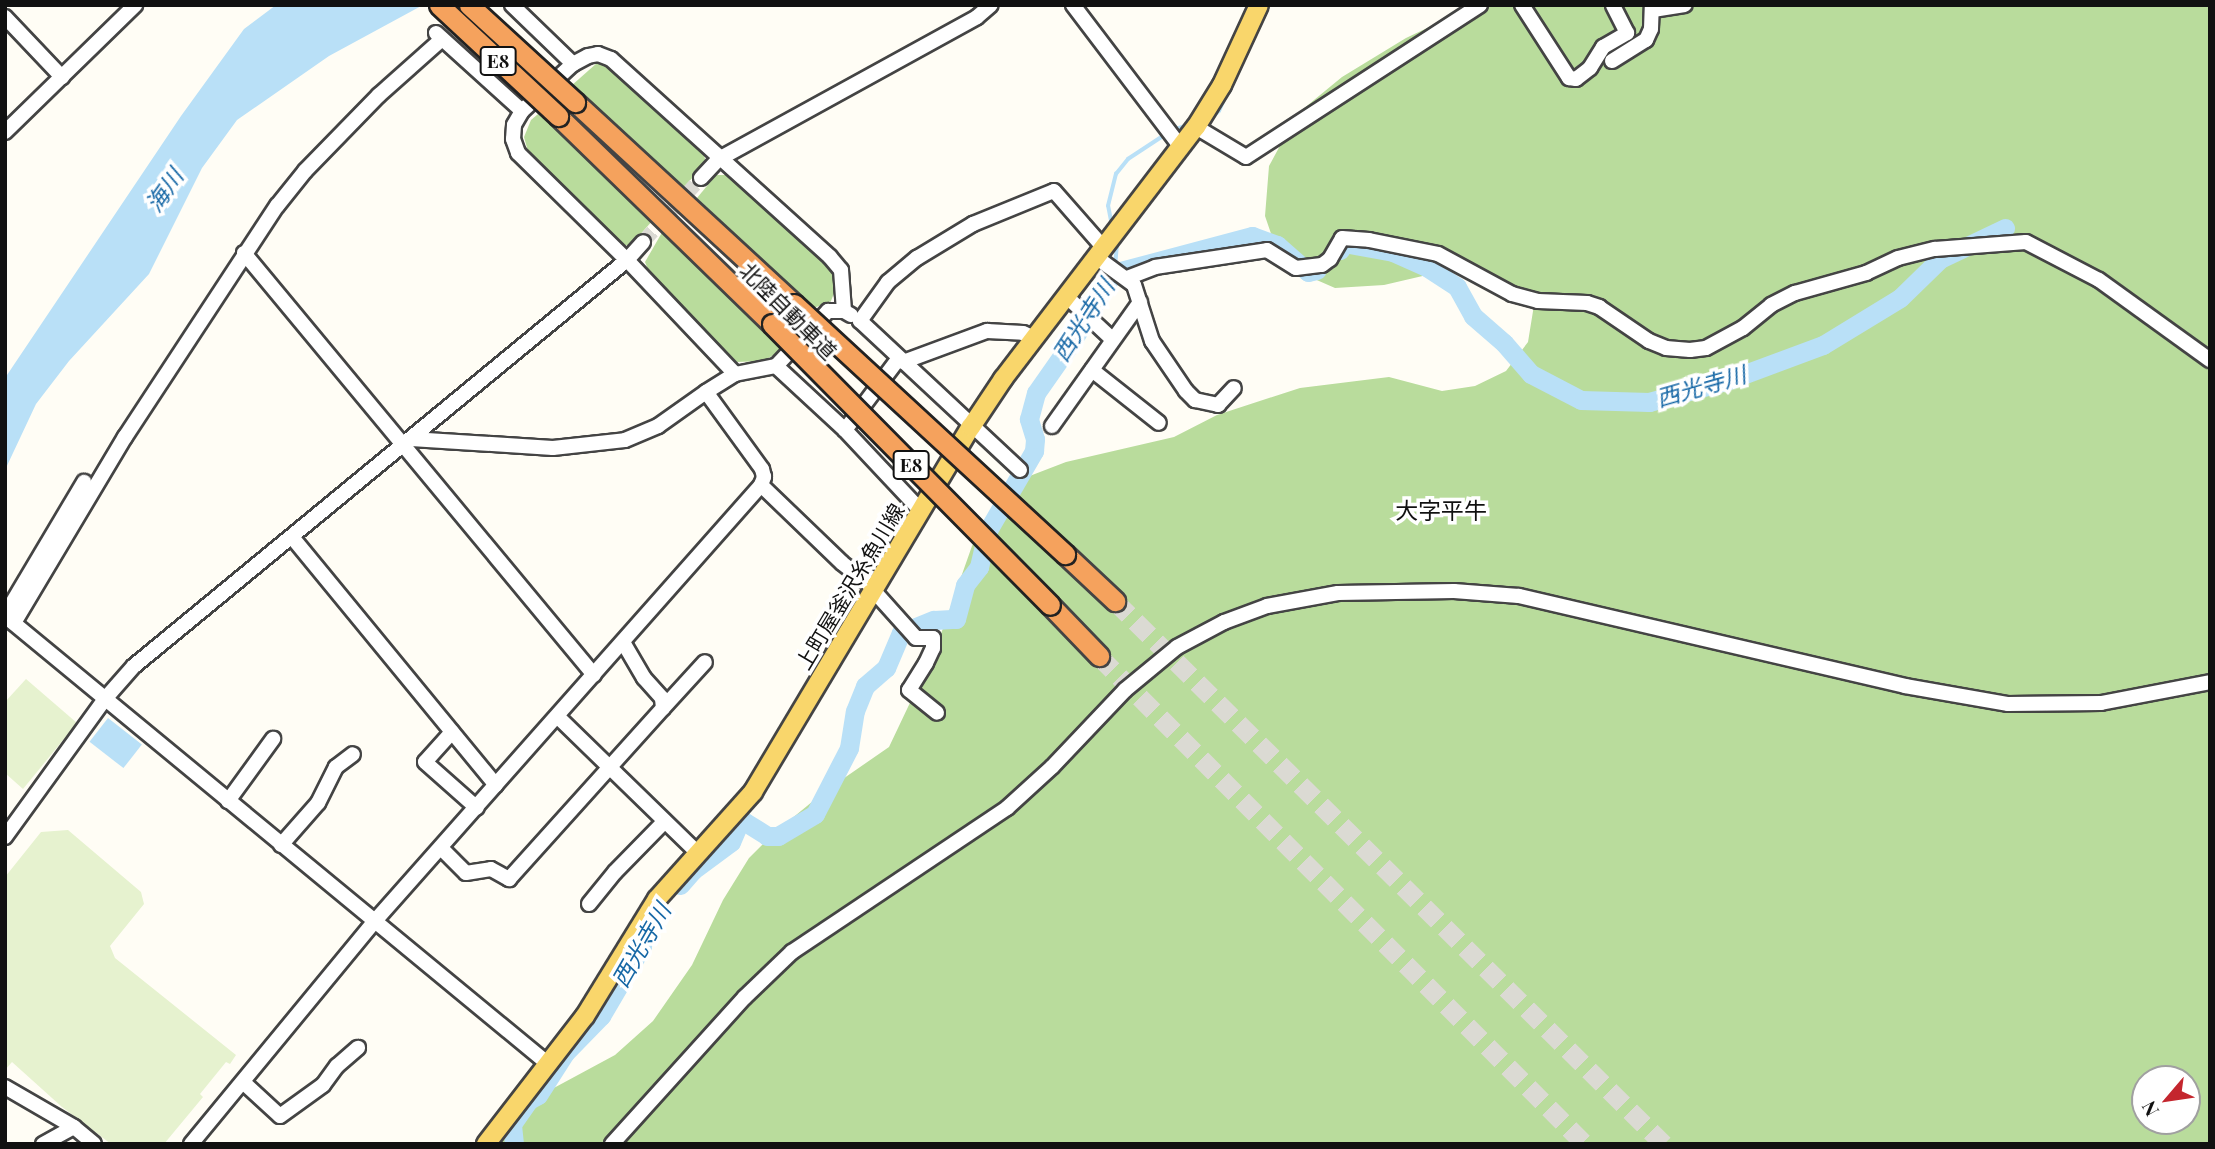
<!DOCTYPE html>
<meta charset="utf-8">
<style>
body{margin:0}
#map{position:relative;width:2215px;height:1149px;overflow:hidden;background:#fffdf5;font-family:"Playfair Display","Noto Sans JP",serif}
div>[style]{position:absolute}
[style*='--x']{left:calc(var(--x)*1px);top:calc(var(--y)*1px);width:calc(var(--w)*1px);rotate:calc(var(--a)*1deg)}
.forest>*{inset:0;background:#b9dc9c}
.pitch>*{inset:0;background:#e6f2cf}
.water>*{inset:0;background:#b9e0f7;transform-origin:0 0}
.stream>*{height:3.5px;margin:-1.75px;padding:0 1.75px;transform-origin:1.75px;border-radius:1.75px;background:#b9e0f7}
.river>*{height:19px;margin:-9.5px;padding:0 9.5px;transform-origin:9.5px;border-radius:9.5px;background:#b9e0f7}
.minor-tunnel>*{height:14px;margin-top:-7px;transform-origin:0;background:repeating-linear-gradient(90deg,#dbdad3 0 14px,transparent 0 21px)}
.highway-tunnel>*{height:19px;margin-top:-9.5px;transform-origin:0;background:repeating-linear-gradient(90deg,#dbdad3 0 19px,transparent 0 29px)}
.roads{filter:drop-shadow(2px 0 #444) drop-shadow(-2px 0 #444) drop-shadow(0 2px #444) drop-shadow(0 -2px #444)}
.minor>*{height:14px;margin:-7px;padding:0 7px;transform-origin:7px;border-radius:7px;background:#fff}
.major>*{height:18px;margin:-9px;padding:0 9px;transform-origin:9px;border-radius:9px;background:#f9d66b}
.highway>*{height:19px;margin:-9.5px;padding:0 9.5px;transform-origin:9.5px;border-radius:9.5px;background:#f5a25d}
.bridges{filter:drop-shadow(2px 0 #222) drop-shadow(-2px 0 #222) drop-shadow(0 2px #222) drop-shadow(0 -2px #222)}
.highway-bridge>*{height:19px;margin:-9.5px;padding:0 9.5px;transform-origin:9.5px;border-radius:9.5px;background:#f5a25d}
span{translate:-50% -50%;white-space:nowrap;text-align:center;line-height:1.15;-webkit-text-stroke:7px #fff;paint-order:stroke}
.shield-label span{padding:2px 5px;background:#fff;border:2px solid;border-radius:5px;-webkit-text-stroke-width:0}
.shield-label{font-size:19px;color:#111;font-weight:700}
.street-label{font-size:21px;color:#111}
.water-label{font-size:23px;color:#1768a6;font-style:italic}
.neighbourhood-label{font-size:23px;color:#111}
.frame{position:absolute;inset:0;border:7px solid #111;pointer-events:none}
.north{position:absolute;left:2131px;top:1065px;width:70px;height:70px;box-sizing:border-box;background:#fff;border:2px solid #a0a0a0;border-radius:50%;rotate:241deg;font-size:19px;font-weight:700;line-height:28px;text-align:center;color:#111}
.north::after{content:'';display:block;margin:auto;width:24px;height:32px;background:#c4262e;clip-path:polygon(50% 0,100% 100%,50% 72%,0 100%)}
</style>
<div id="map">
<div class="forest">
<i style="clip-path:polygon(evenodd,1476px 5px,2210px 5px,2210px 1144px,476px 1144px,513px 1110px,615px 1055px,653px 1021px,692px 965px,723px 900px,749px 858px,773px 834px,824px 792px,889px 747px,936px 648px,972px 546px,995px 505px,1027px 477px,1066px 462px,1174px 437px,1217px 415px,1300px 388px,1389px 377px,1442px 391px,1475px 386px,1506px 371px,1528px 342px,1534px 305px,1482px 273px,1444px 271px,1384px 285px,1335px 288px,1303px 274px,1277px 251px,1265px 216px,1269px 166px,1297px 114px,1342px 77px,1406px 38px,1476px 5px,2145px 1079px,2187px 1079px,2187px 1121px,2145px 1121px,2145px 1079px)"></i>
<i style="clip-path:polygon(597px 63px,609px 65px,703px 151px,706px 163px,684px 187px,571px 86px)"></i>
<i style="clip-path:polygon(538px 114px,576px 145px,653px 220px,631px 245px,623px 245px,529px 155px,524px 137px,531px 120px)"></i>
<i style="clip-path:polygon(716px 175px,729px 175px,835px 272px,836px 288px,831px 301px,814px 308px,697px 198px)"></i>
<i style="clip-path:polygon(664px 229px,781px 344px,781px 351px,763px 361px,737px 362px,651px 277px,645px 262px)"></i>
</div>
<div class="pitch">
<i style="clip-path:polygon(26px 679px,77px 723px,23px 789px,5px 773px,5px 702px)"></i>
<i style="clip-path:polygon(68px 830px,141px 892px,144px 904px,110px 946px,115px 958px,236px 1055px,230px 1064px,226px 1062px,200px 1094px,203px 1097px,164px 1144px,111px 1144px,62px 1107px,12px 1062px,5px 1070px,5px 877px,41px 832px)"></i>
</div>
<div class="water">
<i style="clip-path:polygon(276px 5px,423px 5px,329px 56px,237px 120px,202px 168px,149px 274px,69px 361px,36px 404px,5px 470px,5px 378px,181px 116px,244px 29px)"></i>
<i style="left:108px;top:718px;width:43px;height:30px;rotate:38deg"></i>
</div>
<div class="stream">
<i style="--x:1245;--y:57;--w:57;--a:-65.2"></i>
<i style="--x:1209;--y:121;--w:14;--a:-45"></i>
<i style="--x:1219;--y:111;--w:24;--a:-66"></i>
<i style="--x:1173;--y:130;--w:20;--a:-18"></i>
<i style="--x:1112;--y:226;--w:20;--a:-101"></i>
<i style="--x:1108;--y:206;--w:33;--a:-76"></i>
<i style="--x:1116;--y:174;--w:19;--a:-51"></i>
<i style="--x:1128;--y:159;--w:45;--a:-33.3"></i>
<i style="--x:1115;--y:267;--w:24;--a:-85"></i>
</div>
<div class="river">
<i style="--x:1340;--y:250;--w:8;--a:-60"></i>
<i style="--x:1344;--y:243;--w:50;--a:10.4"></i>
<i style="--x:1393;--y:252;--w:35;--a:24"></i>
<i style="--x:1425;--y:266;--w:38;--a:33"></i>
<i style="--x:1457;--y:287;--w:33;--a:61"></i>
<i style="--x:1473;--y:316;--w:41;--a:41.1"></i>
<i style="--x:1504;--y:343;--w:41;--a:48.9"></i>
<i style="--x:1531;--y:374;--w:56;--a:27.5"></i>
<i style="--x:1581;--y:400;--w:68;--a:1.7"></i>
<i style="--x:1649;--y:402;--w:80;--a:-15.3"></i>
<i style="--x:1726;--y:381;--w:103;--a:-20.4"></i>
<i style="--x:1823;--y:345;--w:90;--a:-31.4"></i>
<i style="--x:1900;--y:298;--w:56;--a:-44.3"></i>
<i style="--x:1940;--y:259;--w:72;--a:-25.5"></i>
<i style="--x:680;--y:885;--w:20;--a:-49"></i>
<i style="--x:693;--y:870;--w:47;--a:-36.4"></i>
<i style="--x:731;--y:842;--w:21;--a:-67"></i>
<i style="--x:739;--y:823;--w:6;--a:-9"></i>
<i style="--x:745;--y:822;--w:26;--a:32"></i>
<i style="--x:767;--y:836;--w:11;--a:0"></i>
<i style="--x:778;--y:836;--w:43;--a:-30.7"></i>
<i style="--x:815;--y:814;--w:74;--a:-62.7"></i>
<i style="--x:849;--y:748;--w:37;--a:-81"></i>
<i style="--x:855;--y:711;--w:27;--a:-68"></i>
<i style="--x:865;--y:686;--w:28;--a:-41"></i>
<i style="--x:886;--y:668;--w:38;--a:-67"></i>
<i style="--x:901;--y:633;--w:35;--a:-22"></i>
<i style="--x:934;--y:620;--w:22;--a:-3"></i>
<i style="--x:956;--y:619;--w:35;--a:-75"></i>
<i style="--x:965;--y:585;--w:23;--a:-52"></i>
<i style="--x:979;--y:567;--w:36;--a:-77"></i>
<i style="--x:987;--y:532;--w:94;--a:-59.9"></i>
<i style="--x:1034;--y:451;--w:12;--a:-85"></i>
<i style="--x:1035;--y:439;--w:21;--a:-107"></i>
<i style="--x:1029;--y:419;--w:27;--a:-75"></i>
<i style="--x:1036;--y:393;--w:61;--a:-55"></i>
<i style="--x:1071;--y:343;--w:82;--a:-59"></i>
<i style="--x:1113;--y:273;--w:144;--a:-14.9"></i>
<i style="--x:1252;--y:236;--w:27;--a:20"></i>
<i style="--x:1277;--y:245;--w:41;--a:41.1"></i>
<i style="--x:1308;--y:272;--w:9;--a:-13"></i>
<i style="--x:514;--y:1144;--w:20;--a:-96"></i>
<i style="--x:512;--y:1124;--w:29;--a:-55"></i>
<i style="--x:529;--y:1100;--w:10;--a:-29"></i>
<i style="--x:538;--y:1095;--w:50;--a:-57.3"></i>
<i style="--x:565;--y:1053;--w:52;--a:-45.8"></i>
<i style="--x:601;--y:1016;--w:81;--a:-59.6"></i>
<i style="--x:642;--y:946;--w:16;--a:-83"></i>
<i style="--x:644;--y:930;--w:17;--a:-54"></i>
</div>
<div class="minor-tunnel">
<i style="--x:643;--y:242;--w:86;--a:-47.8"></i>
</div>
<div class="highway-tunnel">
<i style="--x:1115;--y:601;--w:772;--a:44.69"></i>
<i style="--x:1099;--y:656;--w:689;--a:45.12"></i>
</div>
<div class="roads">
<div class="minor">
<i style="--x:512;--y:5;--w:85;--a:44"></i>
<i style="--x:573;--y:64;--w:17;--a:-28"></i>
<i style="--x:588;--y:56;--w:10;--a:-11"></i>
<i style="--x:598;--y:54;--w:14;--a:21"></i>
<i style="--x:611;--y:59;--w:295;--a:42.1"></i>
<i style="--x:830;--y:257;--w:17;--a:50"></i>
<i style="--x:841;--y:270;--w:41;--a:85.8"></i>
<i style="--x:1073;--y:5;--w:177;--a:52.8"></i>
<i style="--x:1522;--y:5;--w:87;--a:57.2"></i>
<i style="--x:1569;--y:78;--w:7;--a:8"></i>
<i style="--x:1576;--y:79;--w:18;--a:-38"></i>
<i style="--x:1590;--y:68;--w:25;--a:-58"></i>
<i style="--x:1603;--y:47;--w:28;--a:-30"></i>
<i style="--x:1627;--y:33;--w:31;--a:-117"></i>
<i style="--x:1653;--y:10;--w:32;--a:-9"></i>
<i style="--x:5;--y:17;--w:83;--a:46.5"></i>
<i style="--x:436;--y:33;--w:116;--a:42.2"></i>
<i style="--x:522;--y:111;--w:16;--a:120"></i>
<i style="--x:514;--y:125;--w:14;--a:94"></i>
<i style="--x:513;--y:139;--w:15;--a:70"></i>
<i style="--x:518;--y:153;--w:153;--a:44.5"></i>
<i style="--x:627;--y:260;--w:157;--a:46.5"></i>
<i style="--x:1612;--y:61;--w:40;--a:-32"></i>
<i style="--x:1646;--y:40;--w:12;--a:-66"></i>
<i style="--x:1651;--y:29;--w:24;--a:-88"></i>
<i style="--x:522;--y:111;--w:69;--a:-42.7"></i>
<i style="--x:1196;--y:127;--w:58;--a:31"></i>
<i style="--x:1246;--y:157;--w:279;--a:-33"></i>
<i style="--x:5;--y:132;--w:182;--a:-44.3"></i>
<i style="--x:701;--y:178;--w:26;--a:-47"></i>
<i style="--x:719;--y:159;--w:294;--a:-28.8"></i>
<i style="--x:977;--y:17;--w:18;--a:-41"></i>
<i style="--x:244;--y:253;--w:548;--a:50.33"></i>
<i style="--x:1096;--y:257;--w:47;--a:36.4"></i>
<i style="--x:1134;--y:285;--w:59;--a:72.2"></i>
<i style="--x:1152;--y:341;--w:60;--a:55.8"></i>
<i style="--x:1186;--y:391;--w:13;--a:45"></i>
<i style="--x:1195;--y:400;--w:24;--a:12"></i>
<i style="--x:1218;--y:405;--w:23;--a:-47"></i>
<i style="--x:1127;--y:278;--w:30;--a:-21"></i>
<i style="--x:1155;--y:267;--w:113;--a:-8.6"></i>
<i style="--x:1267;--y:250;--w:34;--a:32"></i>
<i style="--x:1296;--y:268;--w:26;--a:-7"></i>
<i style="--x:1322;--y:265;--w:10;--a:-37"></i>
<i style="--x:1330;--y:259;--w:24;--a:-60"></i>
<i style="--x:1342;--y:238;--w:27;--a:4"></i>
<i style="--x:1369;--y:240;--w:70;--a:11.5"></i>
<i style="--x:1438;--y:254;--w:84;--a:28.4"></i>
<i style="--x:1512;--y:294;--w:27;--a:15"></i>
<i style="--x:1538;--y:301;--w:49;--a:2.3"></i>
<i style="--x:1587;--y:303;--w:13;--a:18"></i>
<i style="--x:1599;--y:307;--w:60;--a:34.2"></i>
<i style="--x:1649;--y:341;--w:18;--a:22"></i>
<i style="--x:1666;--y:348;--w:24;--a:5"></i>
<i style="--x:1690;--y:350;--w:16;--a:-7"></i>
<i style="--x:1706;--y:348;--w:42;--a:-28.4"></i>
<i style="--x:1743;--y:328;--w:36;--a:-39"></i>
<i style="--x:1771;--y:305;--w:27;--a:-27"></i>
<i style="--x:1795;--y:293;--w:74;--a:-15.7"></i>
<i style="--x:1866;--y:273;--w:35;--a:-25"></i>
<i style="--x:1898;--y:258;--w:38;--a:-14"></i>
<i style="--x:1935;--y:249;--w:91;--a:-4.4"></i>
<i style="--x:2026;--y:242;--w:82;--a:27.5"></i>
<i style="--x:2099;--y:280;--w:137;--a:35.8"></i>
<i style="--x:1066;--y:296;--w:64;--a:43.1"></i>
<i style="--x:903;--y:362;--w:90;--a:-20.3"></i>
<i style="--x:987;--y:331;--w:36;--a:3"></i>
<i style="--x:1023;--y:333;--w:12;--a:24"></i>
<i style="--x:776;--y:366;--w:76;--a:-46.6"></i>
<i style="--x:828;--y:311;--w:16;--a:0"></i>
<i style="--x:844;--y:311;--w:8;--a:30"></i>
<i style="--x:1092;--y:370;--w:85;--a:38.3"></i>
<i style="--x:1052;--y:426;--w:152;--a:-54.6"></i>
<i style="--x:845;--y:430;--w:111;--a:46.8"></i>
<i style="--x:411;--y:439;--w:142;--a:3.6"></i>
<i style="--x:553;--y:448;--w:72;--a:-6.3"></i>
<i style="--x:625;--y:440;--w:36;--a:-23"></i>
<i style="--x:658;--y:426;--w:59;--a:-35.3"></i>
<i style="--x:1020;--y:470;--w:219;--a:-137"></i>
<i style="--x:860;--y:321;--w:48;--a:-54.3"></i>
<i style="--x:888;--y:282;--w:38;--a:-40"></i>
<i style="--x:917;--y:258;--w:66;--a:-31.3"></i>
<i style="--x:973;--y:224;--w:87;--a:-22.2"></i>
<i style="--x:1054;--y:191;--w:74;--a:48.8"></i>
<i style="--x:761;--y:485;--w:112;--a:43.9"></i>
<i style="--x:842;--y:563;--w:41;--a:38"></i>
<i style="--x:292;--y:537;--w:321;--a:50.6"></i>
<i style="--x:873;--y:590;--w:64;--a:48.1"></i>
<i style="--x:916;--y:638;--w:17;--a:0"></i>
<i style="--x:933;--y:638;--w:10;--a:90"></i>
<i style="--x:933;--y:648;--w:17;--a:115"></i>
<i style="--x:926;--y:663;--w:32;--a:122"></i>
<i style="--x:909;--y:690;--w:36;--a:39"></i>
<i style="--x:5;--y:615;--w:155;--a:-59.3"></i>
<i style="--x:5;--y:616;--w:703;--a:39.51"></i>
<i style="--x:14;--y:623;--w:217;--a:-59.2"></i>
<i style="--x:125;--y:437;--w:277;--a:-56.7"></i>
<i style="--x:277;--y:206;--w:45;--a:-51.3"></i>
<i style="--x:305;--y:171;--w:106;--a:-45.8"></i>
<i style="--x:379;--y:95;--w:84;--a:-41.6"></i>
<i style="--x:663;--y:708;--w:62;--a:-47.6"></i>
<i style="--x:558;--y:717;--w:195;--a:44.2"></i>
<i style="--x:452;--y:732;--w:40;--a:132"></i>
<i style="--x:425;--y:762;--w:69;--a:41.5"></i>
<i style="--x:228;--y:801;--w:77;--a:-54"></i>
<i style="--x:5;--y:837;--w:169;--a:-54.1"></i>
<i style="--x:104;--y:700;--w:45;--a:-48.6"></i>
<i style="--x:134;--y:666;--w:639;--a:-39.47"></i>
<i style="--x:627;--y:260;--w:24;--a:-48"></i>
<i style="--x:281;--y:845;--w:56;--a:-48.6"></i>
<i style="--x:318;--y:803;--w:40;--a:-63.4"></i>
<i style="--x:336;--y:767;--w:21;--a:-37"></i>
<i style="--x:441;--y:848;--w:35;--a:45"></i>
<i style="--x:466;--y:873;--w:25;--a:-9"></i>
<i style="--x:491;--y:869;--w:21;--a:29"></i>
<i style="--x:509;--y:879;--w:230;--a:-48"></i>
<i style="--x:663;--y:708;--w:10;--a:-96"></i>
<i style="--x:662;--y:698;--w:27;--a:-132"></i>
<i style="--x:644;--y:678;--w:42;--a:-120.3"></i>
<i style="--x:589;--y:904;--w:41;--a:-50.9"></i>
<i style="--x:615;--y:872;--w:71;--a:-45.6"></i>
<i style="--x:243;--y:1082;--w:50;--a:42.6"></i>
<i style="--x:280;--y:1116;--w:53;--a:-35.8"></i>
<i style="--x:323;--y:1085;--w:24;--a:-54"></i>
<i style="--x:337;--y:1066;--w:28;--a:-41"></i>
<i style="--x:5;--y:1087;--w:80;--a:30.1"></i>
<i style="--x:74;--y:1127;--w:26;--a:40"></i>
<i style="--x:43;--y:1144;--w:35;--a:-29"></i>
<i style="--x:191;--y:1144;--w:288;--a:-50.5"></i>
<i style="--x:374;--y:922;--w:584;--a:-48.47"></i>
<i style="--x:761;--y:485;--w:9;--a:-69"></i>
<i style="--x:764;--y:477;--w:8;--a:-104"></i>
<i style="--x:762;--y:469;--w:95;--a:-126"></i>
<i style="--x:706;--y:392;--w:34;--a:-32"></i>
<i style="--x:735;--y:374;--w:42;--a:-11"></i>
<i style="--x:776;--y:366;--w:94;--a:42.8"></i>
<i style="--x:845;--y:430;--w:90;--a:-53.1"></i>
<i style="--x:612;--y:1144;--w:198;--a:-47.9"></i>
<i style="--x:745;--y:997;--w:65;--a:-43.8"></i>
<i style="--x:792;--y:952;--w:259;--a:-33.8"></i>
<i style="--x:1007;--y:808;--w:61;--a:-42.3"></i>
<i style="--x:1052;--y:767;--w:106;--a:-46.5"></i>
<i style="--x:1125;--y:690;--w:67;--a:-39.6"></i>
<i style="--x:1177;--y:647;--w:53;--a:-28"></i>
<i style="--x:1224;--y:622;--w:46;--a:-20.4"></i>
<i style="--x:1267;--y:606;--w:72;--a:-10.4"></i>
<i style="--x:1338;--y:593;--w:116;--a:-1"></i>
<i style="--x:1454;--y:591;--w:65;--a:4.4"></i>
<i style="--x:1519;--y:596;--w:396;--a:13.1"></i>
<i style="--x:1905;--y:686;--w:105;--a:9.9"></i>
<i style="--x:2008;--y:704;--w:93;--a:-0.6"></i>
<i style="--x:2101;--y:703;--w:111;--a:-10.9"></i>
</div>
<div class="major">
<i style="--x:486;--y:1144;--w:162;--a:-52.3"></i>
<i style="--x:585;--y:1016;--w:137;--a:-58.4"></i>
<i style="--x:657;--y:899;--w:144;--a:-48.1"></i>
<i style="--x:753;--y:792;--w:425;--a:-59.2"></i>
<i style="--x:971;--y:427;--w:58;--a:-56.3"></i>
<i style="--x:1003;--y:379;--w:317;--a:-52.6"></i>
<i style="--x:1196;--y:127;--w:49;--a:-58.2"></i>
<i style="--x:1222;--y:85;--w:88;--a:-65.2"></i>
</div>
<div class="highway">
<i style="--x:575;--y:102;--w:298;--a:42.7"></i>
<i style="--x:558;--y:116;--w:298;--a:44.2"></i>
<i style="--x:1065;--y:554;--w:69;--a:43.2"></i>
<i style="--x:1050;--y:605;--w:71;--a:46.1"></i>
</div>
</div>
<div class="bridges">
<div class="highway-bridge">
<i style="--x:439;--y:5;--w:163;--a:43"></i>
<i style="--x:469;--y:5;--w:144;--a:42.5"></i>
<i style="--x:794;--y:304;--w:369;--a:42.7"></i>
<i style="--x:772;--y:324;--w:395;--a:45.3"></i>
</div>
</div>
<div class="shield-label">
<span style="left:498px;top:61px">E8</span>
<span style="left:911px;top:465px">E8</span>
</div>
<div class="street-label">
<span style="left:789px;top:310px;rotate:45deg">北陸自動車道</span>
<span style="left:849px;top:586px;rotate:-59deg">上町屋釜沢糸魚川線</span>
</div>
<div class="water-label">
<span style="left:164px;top:190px;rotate:-55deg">海川</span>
<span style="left:1083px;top:320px;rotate:-57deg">西光寺川</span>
<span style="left:1701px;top:386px;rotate:-16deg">西光寺川</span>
<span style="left:641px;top:945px;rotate:-60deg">西光寺川</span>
</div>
<div class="neighbourhood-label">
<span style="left:1441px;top:510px">大字平牛</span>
</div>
<div class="frame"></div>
<div class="north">N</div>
</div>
